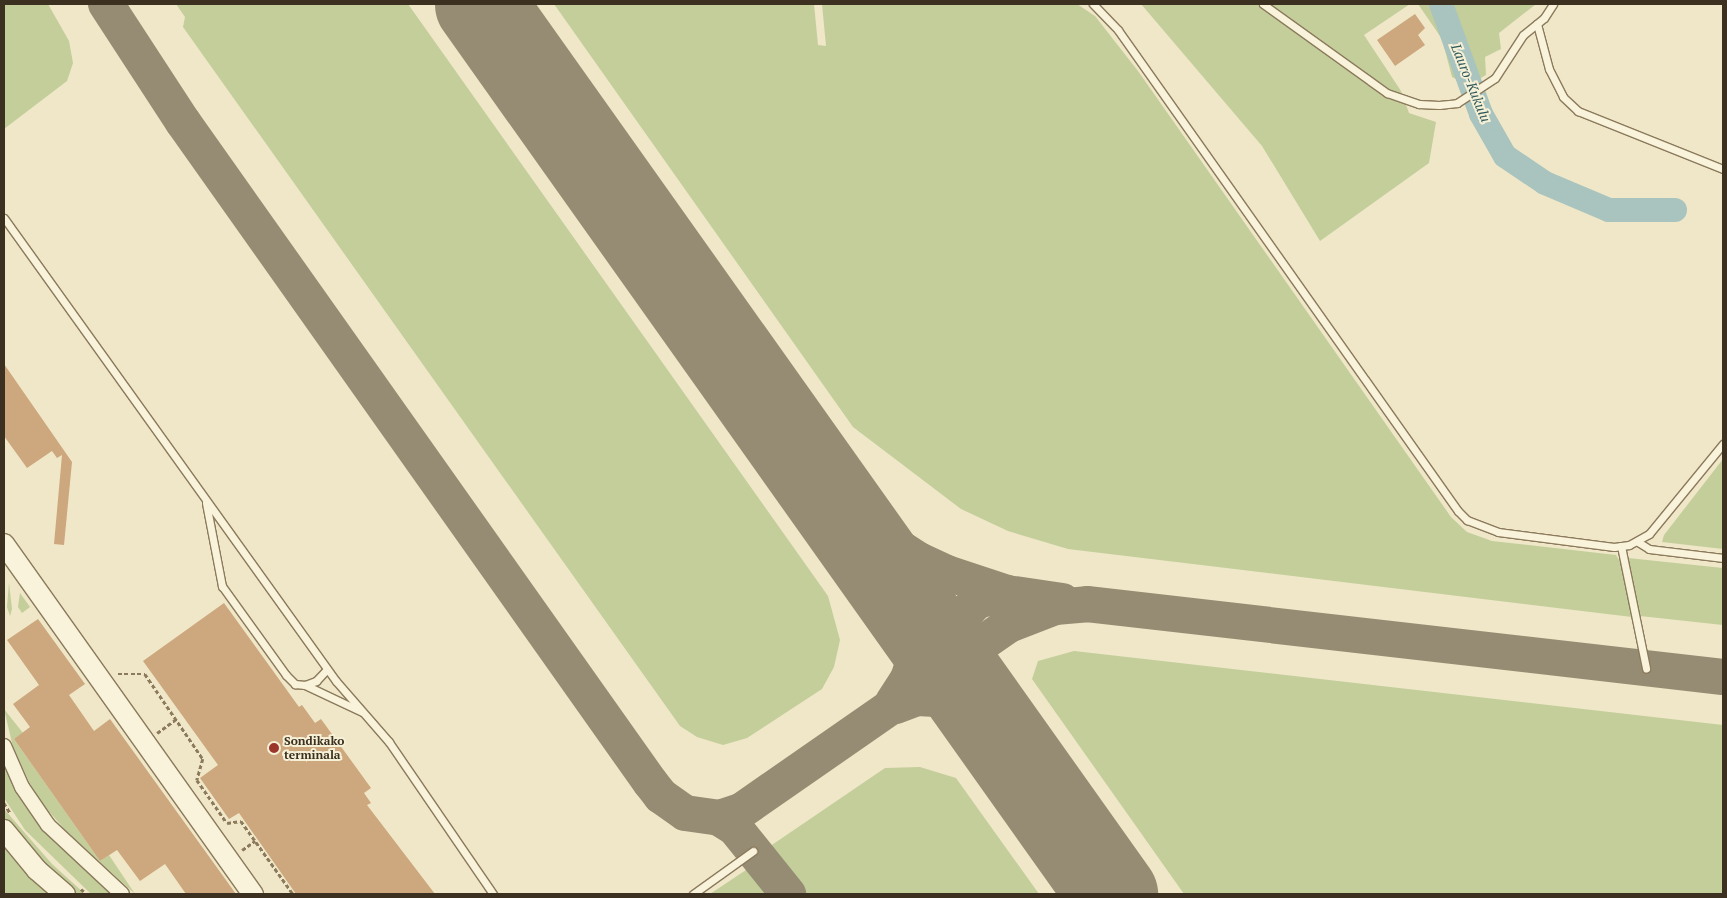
<!DOCTYPE html>
<style>
body{margin:0}
#map{position:relative;width:1727px;height:898px;overflow:hidden;background:#efe7c7;font-family:"PT Serif",serif}
div>[style]{position:absolute}
[style*='--x']{left:calc(var(--x)*1px);top:calc(var(--y)*1px);width:calc(var(--w)*1px);rotate:calc(var(--a)*1deg)}
.green>*{inset:0;background:#c3ce9b}
.river>*{height:24px;margin:-12px;padding:0 12px;transform-origin:12px;border-radius:12px;background:#a9c3be}
.taxiway>*{height:36px;margin:-18px;padding:0 18px;transform-origin:18px;border-radius:18px;background:#968c74}
.runway>*{height:91px;margin:-45.5px;padding:0 45.5px;transform-origin:45.5px;border-radius:45.5px;background:#968c74}
.building>*{inset:0;background:#cda77d}
.path>*{height:2.5px;margin-top:-1.25px;transform-origin:0;background:repeating-linear-gradient(90deg,#8b7a5c 0 4px,transparent 0 6.5px)}
.roads{filter:drop-shadow(1px 0 #8b7a5c) drop-shadow(-1px 0 #8b7a5c) drop-shadow(0 1px #8b7a5c) drop-shadow(0 -1px #8b7a5c)}
.lane>*{height:7px;margin:-3.5px;padding:0 3.5px;transform-origin:3.5px;border-radius:3.5px;background:#f9f3db}
.street>*{height:14px;margin:-7px;padding:0 7px;transform-origin:7px;border-radius:7px;background:#f9f3db}
.secondary>*{height:20px;margin:-10px;padding:0 10px;transform-origin:10px;border-radius:10px;background:#f9f3db}
.dots>*{width:14px;height:14px;translate:-50% -50%;box-sizing:border-box;border:2px solid #f6f0d7;border-radius:50%}
span{translate:-50% -50%;white-space:nowrap;text-align:center;line-height:1.15;-webkit-text-stroke:4px #f6f0d7;paint-order:stroke}
.poi-label{font-size:12px;color:#3c3020;font-weight:700}
.left{translate:0 -50%;text-align:left}
.water-label{font-size:14px;color:#2f5a5b;font-style:italic}
.frame{position:absolute;inset:0;border:5px solid #3c3020;pointer-events:none}
</style>
<div id="map">
<div class="green">
<i style="clip-path:polygon(4px 4px,48px 4px,69px 41px,73px 63px,67px 81px,4px 129px)"></i>
<i style="clip-path:polygon(176px 4px,408px 4px,828px 596px,840px 640px,834px 667px,822px 689px,747px 738px,723px 745px,697px 737px,680px 726px,183px 27px,185px 17px)"></i>
<i style="clip-path:polygon(554px 4px,814px 4px,818px 45px,826px 46px,822px 4px,1077px 4px,1095px 16px,1138px 71px,1451px 517px,1467px 532px,1492px 541px,1616px 555px,1622px 565px,1632px 617px,1068px 549px,1008px 531px,961px 509px,853px 427px)"></i>
<i style="clip-path:polygon(1141px 4px,1410px 4px,1364px 35px,1401px 91px,1409px 113px,1436px 122px,1429px 163px,1320px 241px,1262px 146px)"></i>
<i style="clip-path:polygon(1418px 4px,1536px 4px,1499px 33px,1501px 49px,1485px 57px,1486px 75px,1468px 85px,1452px 77px,1442px 39px)"></i>
<i style="clip-path:polygon(1723px 459px,1723px 549px,1662px 542px,1664px 535px)"></i>
<i style="clip-path:polygon(1628px 558px,1723px 568px,1723px 625px,1640px 616px)"></i>
<i style="clip-path:polygon(9px 583px,12px 609px,10px 616px,7px 607px)"></i>
<i style="clip-path:polygon(20px 593px,30px 607px,22px 613px,18px 607px)"></i>
<i style="clip-path:polygon(1074px 651px,1723px 725px,1723px 894px,1184px 894px,1032px 679px,1038px 661px)"></i>
<i style="clip-path:polygon(4px 709px,23px 733px,14px 739px,100px 861px,109px 855px,135px 894px,67px 832px,45px 807px,30px 784px,13px 747px)"></i>
<i style="clip-path:polygon(4px 762px,34px 817px,57px 844px,111px 894px,91px 894px,25px 830px,4px 798px)"></i>
<i style="clip-path:polygon(920px 767px,956px 778px,1039px 894px,796px 894px,763px 851px,885px 768px)"></i>
<i style="clip-path:polygon(4px 809px,52px 864px,85px 894px,75px 894px,31px 852px,4px 818px)"></i>
<i style="clip-path:polygon(4px 841px,50px 894px,4px 894px)"></i>
<i style="clip-path:polygon(755px 864px,778px 894px,710px 894px)"></i>
</div>
<div class="river">
<i style="--x:1441;--y:4;--w:117;--a:70"></i>
<i style="--x:1481;--y:114;--w:48;--a:60.3"></i>
<i style="--x:1505;--y:156;--w:48;--a:34"></i>
<i style="--x:1545;--y:183;--w:69;--a:22.9"></i>
<i style="--x:1609;--y:210;--w:66;--a:0"></i>
</div>
<div class="taxiway">
<i style="--x:106;--y:4;--w:141;--a:56.9"></i>
<i style="--x:183;--y:122;--w:809;--a:54.72"></i>
<i style="--x:650;--y:782;--w:18;--a:52"></i>
<i style="--x:661;--y:796;--w:29;--a:35"></i>
<i style="--x:685;--y:813;--w:34;--a:8"></i>
<i style="--x:719;--y:818;--w:23;--a:-18"></i>
<i style="--x:741;--y:811;--w:326;--a:-34.8"></i>
<i style="--x:1009;--y:625;--w:49;--a:-21.4"></i>
<i style="--x:1055;--y:607;--w:32;--a:-5"></i>
<i style="--x:1087;--y:604;--w:640;--a:6.55"></i>
<i style="--x:805;--y:462;--w:88;--a:46.4"></i>
<i style="--x:866;--y:526;--w:63;--a:32.7"></i>
<i style="--x:919;--y:560;--w:31;--a:25"></i>
<i style="--x:947;--y:573;--w:63;--a:18.4"></i>
<i style="--x:1007;--y:593;--w:56;--a:8.3"></i>
<i style="--x:959;--y:679;--w:33;--a:-102"></i>
<i style="--x:952;--y:647;--w:29;--a:-74"></i>
<i style="--x:960;--y:619;--w:25;--a:-47"></i>
<i style="--x:977;--y:601;--w:31;--a:-15"></i>
<i style="--x:893;--y:702;--w:27;--a:-57"></i>
<i style="--x:908;--y:679;--w:33;--a:-72"></i>
<i style="--x:918;--y:648;--w:28;--a:-98"></i>
<i style="--x:914;--y:620;--w:30;--a:-120"></i>
<i style="--x:896;--y:706;--w:22;--a:-21"></i>
<i style="--x:917;--y:698;--w:33;--a:3"></i>
<i style="--x:950;--y:700;--w:34;--a:26"></i>
<i style="--x:981;--y:715;--w:18;--a:45"></i>
<i style="--x:719;--y:818;--w:19;--a:32"></i>
<i style="--x:735;--y:828;--w:85;--a:51.2"></i>
</div>
<div class="runway">
<i style="--x:480;--y:4;--w:1092;--a:54.62"></i>
</div>
<div class="building">
<i style="clip-path:polygon(1415px 14px,1425px 28px,1418px 35px,1425px 45px,1395px 66px,1377px 40px)"></i>
<i style="clip-path:polygon(4px 364px,72px 462px,64px 545px,54px 544px,62px 455px,57px 458px,52px 451px,27px 468px,4px 436px)"></i>
<i style="clip-path:polygon(224px 603px,299px 707px,302px 705px,315px 723px,321px 719px,371px 788px,364px 793px,371px 803px,367px 805px,435px 894px,296px 894px,239px 813px,229px 819px,200px 778px,218px 765px,143px 661px)"></i>
<i style="clip-path:polygon(38px 619px,85px 684px,69px 695px,94px 731px,110px 719px,236px 894px,186px 894px,165px 864px,140px 881px,117px 850px,100px 861px,14px 739px,30px 727px,13px 704px,39px 685px,7px 640px)"></i>
</div>
<div class="path">
<i style="--x:118;--y:674;--w:27;--a:0"></i>
<i style="--x:145;--y:674;--w:103;--a:55.7"></i>
<i style="--x:203;--y:759;--w:22;--a:106"></i>
<i style="--x:197;--y:780;--w:52;--a:55.1"></i>
<i style="--x:227;--y:823;--w:14;--a:-8"></i>
<i style="--x:241;--y:821;--w:90;--a:54.5"></i>
<i style="--x:157;--y:733;--w:24;--a:-36"></i>
<i style="--x:4;--y:803;--w:13;--a:58"></i>
<i style="--x:242;--y:850;--w:16;--a:-35"></i>
<i style="--x:81;--y:889;--w:8;--a:40"></i>
</div>
<div class="roads">
<div class="lane">
<i style="--x:1093;--y:4;--w:36;--a:46"></i>
<i style="--x:1118;--y:30;--w:589;--a:54.75"></i>
<i style="--x:1458;--y:511;--w:13;--a:45"></i>
<i style="--x:1467;--y:520;--w:33;--a:21"></i>
<i style="--x:1498;--y:532;--w:117;--a:7.4"></i>
<i style="--x:1614;--y:547;--w:15;--a:-8"></i>
<i style="--x:1629;--y:545;--w:23;--a:-29"></i>
<i style="--x:1649;--y:534;--w:117;--a:-50.6"></i>
<i style="--x:1263;--y:4;--w:153;--a:35.7"></i>
<i style="--x:1387;--y:93;--w:34;--a:19"></i>
<i style="--x:1419;--y:104;--w:20;--a:3"></i>
<i style="--x:1439;--y:105;--w:18;--a:-6"></i>
<i style="--x:1457;--y:103;--w:45;--a:-33.3"></i>
<i style="--x:1495;--y:78;--w:51;--a:-56.9"></i>
<i style="--x:1523;--y:35;--w:27;--a:-39"></i>
<i style="--x:1544;--y:18;--w:17;--a:-57"></i>
<i style="--x:1537;--y:24;--w:47;--a:75.1"></i>
<i style="--x:1549;--y:69;--w:31;--a:63"></i>
<i style="--x:1563;--y:97;--w:21;--a:43"></i>
<i style="--x:1578;--y:111;--w:156;--a:21.8"></i>
<i style="--x:4;--y:218;--w:570;--a:54.36"></i>
<i style="--x:336;--y:681;--w:81;--a:49"></i>
<i style="--x:389;--y:742;--w:184;--a:55.6"></i>
<i style="--x:206;--y:503;--w:85;--a:79.1"></i>
<i style="--x:222;--y:586;--w:110;--a:54.3"></i>
<i style="--x:286;--y:675;--w:13;--a:45"></i>
<i style="--x:295;--y:684;--w:10;--a:6"></i>
<i style="--x:305;--y:685;--w:12;--a:-20"></i>
<i style="--x:316;--y:681;--w:16;--a:-47"></i>
<i style="--x:1638;--y:542;--w:13;--a:32"></i>
<i style="--x:1649;--y:549;--w:75;--a:6.9"></i>
<i style="--x:1621;--y:546;--w:125;--a:78.4"></i>
<i style="--x:305;--y:685;--w:63;--a:25.3"></i>
<i style="--x:693;--y:894;--w:74;--a:-35.6"></i>
</div>
<div class="street">
<i style="--x:4;--y:746;--w:45;--a:66.3"></i>
<i style="--x:22;--y:787;--w:46;--a:55.6"></i>
<i style="--x:48;--y:825;--w:101;--a:43"></i>
</div>
<div class="secondary">
<i style="--x:4;--y:544;--w:430;--a:54.6"></i>
<i style="--x:4;--y:830;--w:52;--a:50.5"></i>
<i style="--x:37;--y:870;--w:37;--a:41"></i>
</div>
</div>
<div class="dots">
<i style="left:274px;top:748px;background:#9b362b"></i>
</div>
<div class="poi-label">
<span class="left" style="left:284px;top:748px">Sondikako<br>terminala</span>
</div>
<div class="water-label">
<span style="left:1471px;top:83px;rotate:68deg">Lauro-Kukulu</span>
</div>
<div class="frame"></div>
</div>
